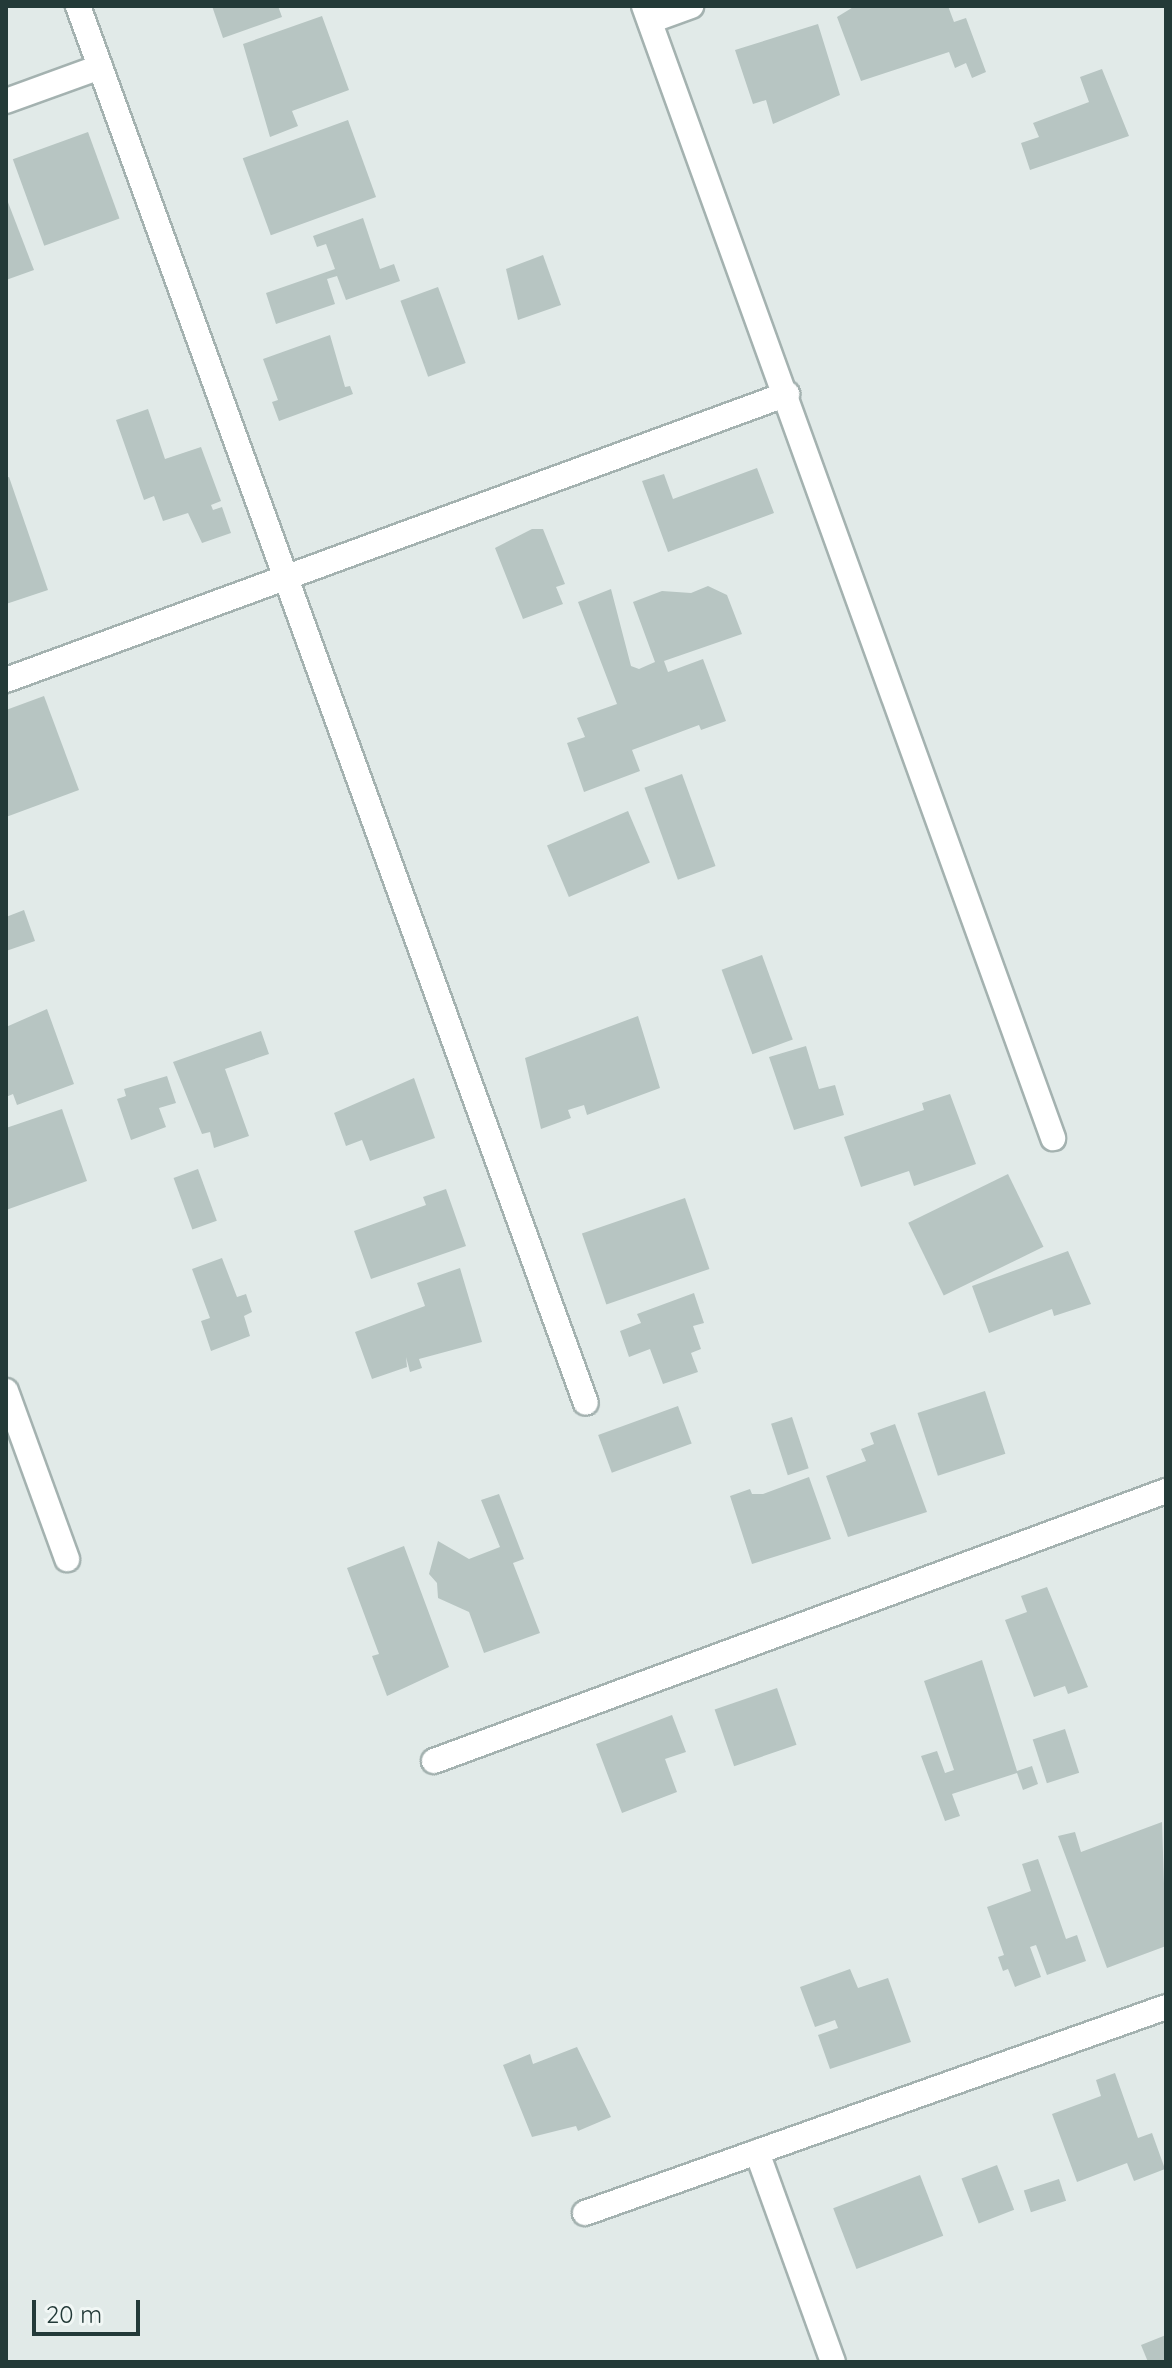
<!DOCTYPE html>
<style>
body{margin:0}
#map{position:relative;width:1172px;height:2368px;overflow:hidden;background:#e1eae8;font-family:Quicksand,sans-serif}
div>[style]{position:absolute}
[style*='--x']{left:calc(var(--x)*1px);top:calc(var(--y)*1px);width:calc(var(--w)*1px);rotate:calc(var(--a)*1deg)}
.building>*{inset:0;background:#b7c5c2;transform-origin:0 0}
.roads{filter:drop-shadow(2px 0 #a4b2b0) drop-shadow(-2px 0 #a4b2b0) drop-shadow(0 2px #a4b2b0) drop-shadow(0 -2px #a4b2b0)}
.minor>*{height:24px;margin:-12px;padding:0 12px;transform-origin:12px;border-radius:12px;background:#fff}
span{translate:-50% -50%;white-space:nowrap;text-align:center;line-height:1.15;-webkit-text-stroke:7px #f1f7f5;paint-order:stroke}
.frame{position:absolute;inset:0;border:8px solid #233a38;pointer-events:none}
.scale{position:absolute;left:32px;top:2300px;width:108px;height:36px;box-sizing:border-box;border:4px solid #233a38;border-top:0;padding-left:10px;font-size:24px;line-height:28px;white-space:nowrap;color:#233a38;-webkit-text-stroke:6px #f1f7f5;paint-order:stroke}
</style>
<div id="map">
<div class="building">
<i style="clip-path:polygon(212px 6px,278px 6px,282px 17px,223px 38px)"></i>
<i style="clip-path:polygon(855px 6px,948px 6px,954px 22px,966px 18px,986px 72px,972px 78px,966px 63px,955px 68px,949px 52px,861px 81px,837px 17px)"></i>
<i style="clip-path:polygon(322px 16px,349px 90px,292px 111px,298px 126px,270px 137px,243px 44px)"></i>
<i style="clip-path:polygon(818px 24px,840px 95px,773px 124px,766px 100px,753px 104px,735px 50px)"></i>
<i style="clip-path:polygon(1102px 69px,1129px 136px,1030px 170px,1021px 143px,1039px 137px,1033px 123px,1089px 102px,1080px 77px)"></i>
<i style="left:348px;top:120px;width:82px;height:112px;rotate:70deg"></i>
<i style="left:88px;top:132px;width:92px;height:80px;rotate:70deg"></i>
<i style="clip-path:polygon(6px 197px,34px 270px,6px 280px)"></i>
<i style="clip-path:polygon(363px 218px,380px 269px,394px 264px,400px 281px,346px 300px,337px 276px,327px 279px,335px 304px,276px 324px,266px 293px,335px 269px,326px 244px,317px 247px,313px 236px)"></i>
<i style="clip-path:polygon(543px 255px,561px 305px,518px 320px,506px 269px)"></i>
<i style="left:438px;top:287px;width:81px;height:40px;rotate:70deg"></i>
<i style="clip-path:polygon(330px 335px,345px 387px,350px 386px,353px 394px,279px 421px,272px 402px,278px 400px,263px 359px)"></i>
<i style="clip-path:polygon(148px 409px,165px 459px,201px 447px,221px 501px,211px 505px,213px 510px,222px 507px,231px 533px,202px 543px,188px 513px,163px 521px,154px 496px,144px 500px,116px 420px)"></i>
<i style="clip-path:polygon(757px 468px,774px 513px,668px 552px,642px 481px,664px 474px,673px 499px)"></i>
<i style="clip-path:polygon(9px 477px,48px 590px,6px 604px,6px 478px)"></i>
<i style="clip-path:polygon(532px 529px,543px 529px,565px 584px,556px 587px,563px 604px,523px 619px,495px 548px)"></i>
<i style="clip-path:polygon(708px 586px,727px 595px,742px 634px,664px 661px,668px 672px,703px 659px,726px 721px,701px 730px,699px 725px,632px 750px,640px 771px,584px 792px,567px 743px,585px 737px,577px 718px,617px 704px,578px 602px,611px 589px,631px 666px,639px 669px,655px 662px,633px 602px,662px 591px,691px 593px)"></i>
<i style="clip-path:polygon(44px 696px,79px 790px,6px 817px,6px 710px)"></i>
<i style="left:682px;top:774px;width:98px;height:40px;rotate:70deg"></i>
<i style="left:628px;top:811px;width:56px;height:88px;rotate:67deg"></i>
<i style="clip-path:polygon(24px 910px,35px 941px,6px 951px,6px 917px)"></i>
<i style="left:762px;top:955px;width:90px;height:43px;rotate:70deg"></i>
<i style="clip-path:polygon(47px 1009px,74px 1084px,17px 1105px,13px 1094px,6px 1097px,6px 1027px)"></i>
<i style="clip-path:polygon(638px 1016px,660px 1088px,587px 1115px,584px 1105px,568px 1110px,571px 1118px,541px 1129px,525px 1058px)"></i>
<i style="clip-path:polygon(261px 1031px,269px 1054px,225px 1069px,249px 1136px,214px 1148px,210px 1132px,202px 1134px,173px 1062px)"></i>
<i style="clip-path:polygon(806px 1046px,819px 1089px,835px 1085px,844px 1115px,794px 1130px,769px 1057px)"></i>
<i style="clip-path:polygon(167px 1076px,176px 1103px,159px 1108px,166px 1127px,131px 1140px,117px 1099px,126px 1096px,124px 1089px)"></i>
<i style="clip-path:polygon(414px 1078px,435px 1138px,370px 1161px,362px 1140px,346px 1146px,334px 1113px)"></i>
<i style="clip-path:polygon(950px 1094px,976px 1164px,914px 1186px,909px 1171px,861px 1187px,844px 1137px,924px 1110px,922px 1103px)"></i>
<i style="clip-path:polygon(62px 1109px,87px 1181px,6px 1210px,6px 1128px)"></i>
<i style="left:198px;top:1169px;width:55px;height:26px;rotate:70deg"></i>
<i style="left:1008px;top:1174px;width:81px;height:111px;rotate:64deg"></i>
<i style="clip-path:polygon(446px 1189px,466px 1246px,371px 1279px,354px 1231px,426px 1205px,423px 1197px)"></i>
<i style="left:685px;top:1198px;width:75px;height:109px;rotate:71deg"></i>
<i style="clip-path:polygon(1068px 1251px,1091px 1304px,1054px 1316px,1052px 1309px,989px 1333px,972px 1286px)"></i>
<i style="clip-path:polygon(222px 1258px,237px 1297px,246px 1294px,252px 1312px,244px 1316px,250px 1336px,211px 1351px,201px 1321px,210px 1318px,192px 1269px)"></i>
<i style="clip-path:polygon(460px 1268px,482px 1342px,419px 1359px,422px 1368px,410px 1372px,406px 1357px,407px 1367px,372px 1379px,355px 1332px,425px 1306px,417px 1283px)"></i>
<i style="clip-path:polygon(694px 1293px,704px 1323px,693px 1326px,701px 1349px,691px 1353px,698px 1372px,663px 1384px,650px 1349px,629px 1357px,620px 1331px,641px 1323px,637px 1314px)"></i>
<i style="left:985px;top:1391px;width:66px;height:71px;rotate:72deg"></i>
<i style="left:678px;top:1406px;width:40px;height:85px;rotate:70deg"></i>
<i style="left:792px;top:1417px;width:54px;height:22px;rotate:72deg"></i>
<i style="clip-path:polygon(895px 1424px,927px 1512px,848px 1537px,826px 1476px,866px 1461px,861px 1449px,874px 1444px,870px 1433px)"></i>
<i style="clip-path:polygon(809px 1477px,831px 1539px,752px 1564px,730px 1496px,750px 1489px,752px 1494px,763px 1494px)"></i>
<i style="clip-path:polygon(499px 1494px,524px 1559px,513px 1563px,540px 1633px,484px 1653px,469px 1612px,438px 1598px,437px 1583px,429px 1574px,438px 1541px,469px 1559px,500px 1547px,481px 1500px)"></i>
<i style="clip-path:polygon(404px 1546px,449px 1667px,387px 1696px,372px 1656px,379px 1654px,347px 1568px)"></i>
<i style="clip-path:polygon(1047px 1587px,1088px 1687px,1068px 1694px,1065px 1686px,1034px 1697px,1005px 1620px,1027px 1612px,1021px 1596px)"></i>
<i style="clip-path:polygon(982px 1660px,1017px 1771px,1032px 1766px,1038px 1784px,1023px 1790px,1017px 1773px,952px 1794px,960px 1816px,945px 1821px,921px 1756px,937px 1751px,945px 1773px,954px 1770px,924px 1681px)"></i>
<i style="left:777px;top:1688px;width:60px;height:66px;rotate:71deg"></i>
<i style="clip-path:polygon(672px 1715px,686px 1752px,665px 1759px,677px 1792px,622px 1813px,596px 1744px)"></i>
<i style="left:1065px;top:1729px;width:46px;height:34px;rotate:72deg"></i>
<i style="clip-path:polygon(1162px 1822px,1166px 1946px,1107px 1968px,1058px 1836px,1075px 1832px,1081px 1852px)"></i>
<i style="clip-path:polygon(1038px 1859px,1066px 1939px,1077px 1935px,1086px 1961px,1047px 1975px,1036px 1945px,1030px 1947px,1041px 1977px,1015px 1987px,1008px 1969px,1003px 1971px,998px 1957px,1004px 1955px,987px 1907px,1031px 1891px,1022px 1864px)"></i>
<i style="clip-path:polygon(850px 1969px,858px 1988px,888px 1978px,911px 2042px,830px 2069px,818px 2035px,838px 2028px,835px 2020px,815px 2027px,800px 1987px)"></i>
<i style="clip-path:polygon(577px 2047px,611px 2117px,578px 2131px,576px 2126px,532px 2137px,503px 2065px,530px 2054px,533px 2064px)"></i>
<i style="clip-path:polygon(1115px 2073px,1138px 2138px,1152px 2133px,1165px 2169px,1134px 2181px,1127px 2163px,1077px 2182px,1052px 2114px,1101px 2096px,1096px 2080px)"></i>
<i style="left:997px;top:2165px;width:48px;height:38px;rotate:69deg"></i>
<i style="left:920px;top:2175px;width:65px;height:93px;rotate:69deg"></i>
<i style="left:1059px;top:2179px;width:23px;height:37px;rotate:72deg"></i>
<i style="clip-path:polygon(1166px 2335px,1166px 2362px,1148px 2362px,1141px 2345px)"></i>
</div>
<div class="roads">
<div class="minor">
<i style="--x:78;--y:6;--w:1486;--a:70.02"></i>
<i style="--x:644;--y:6;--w:1204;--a:70.13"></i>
<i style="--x:650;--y:21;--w:44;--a:-20.1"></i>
<i style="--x:6;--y:101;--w:100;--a:-19.9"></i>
<i style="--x:6;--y:680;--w:832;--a:-20.11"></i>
<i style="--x:6;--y:1391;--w:179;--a:70"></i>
<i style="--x:434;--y:1761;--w:780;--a:-20.25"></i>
<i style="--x:757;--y:2152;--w:223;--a:70.1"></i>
<i style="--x:585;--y:2213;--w:616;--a:-19.52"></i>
</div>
</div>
<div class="frame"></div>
<div class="scale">20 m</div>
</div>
